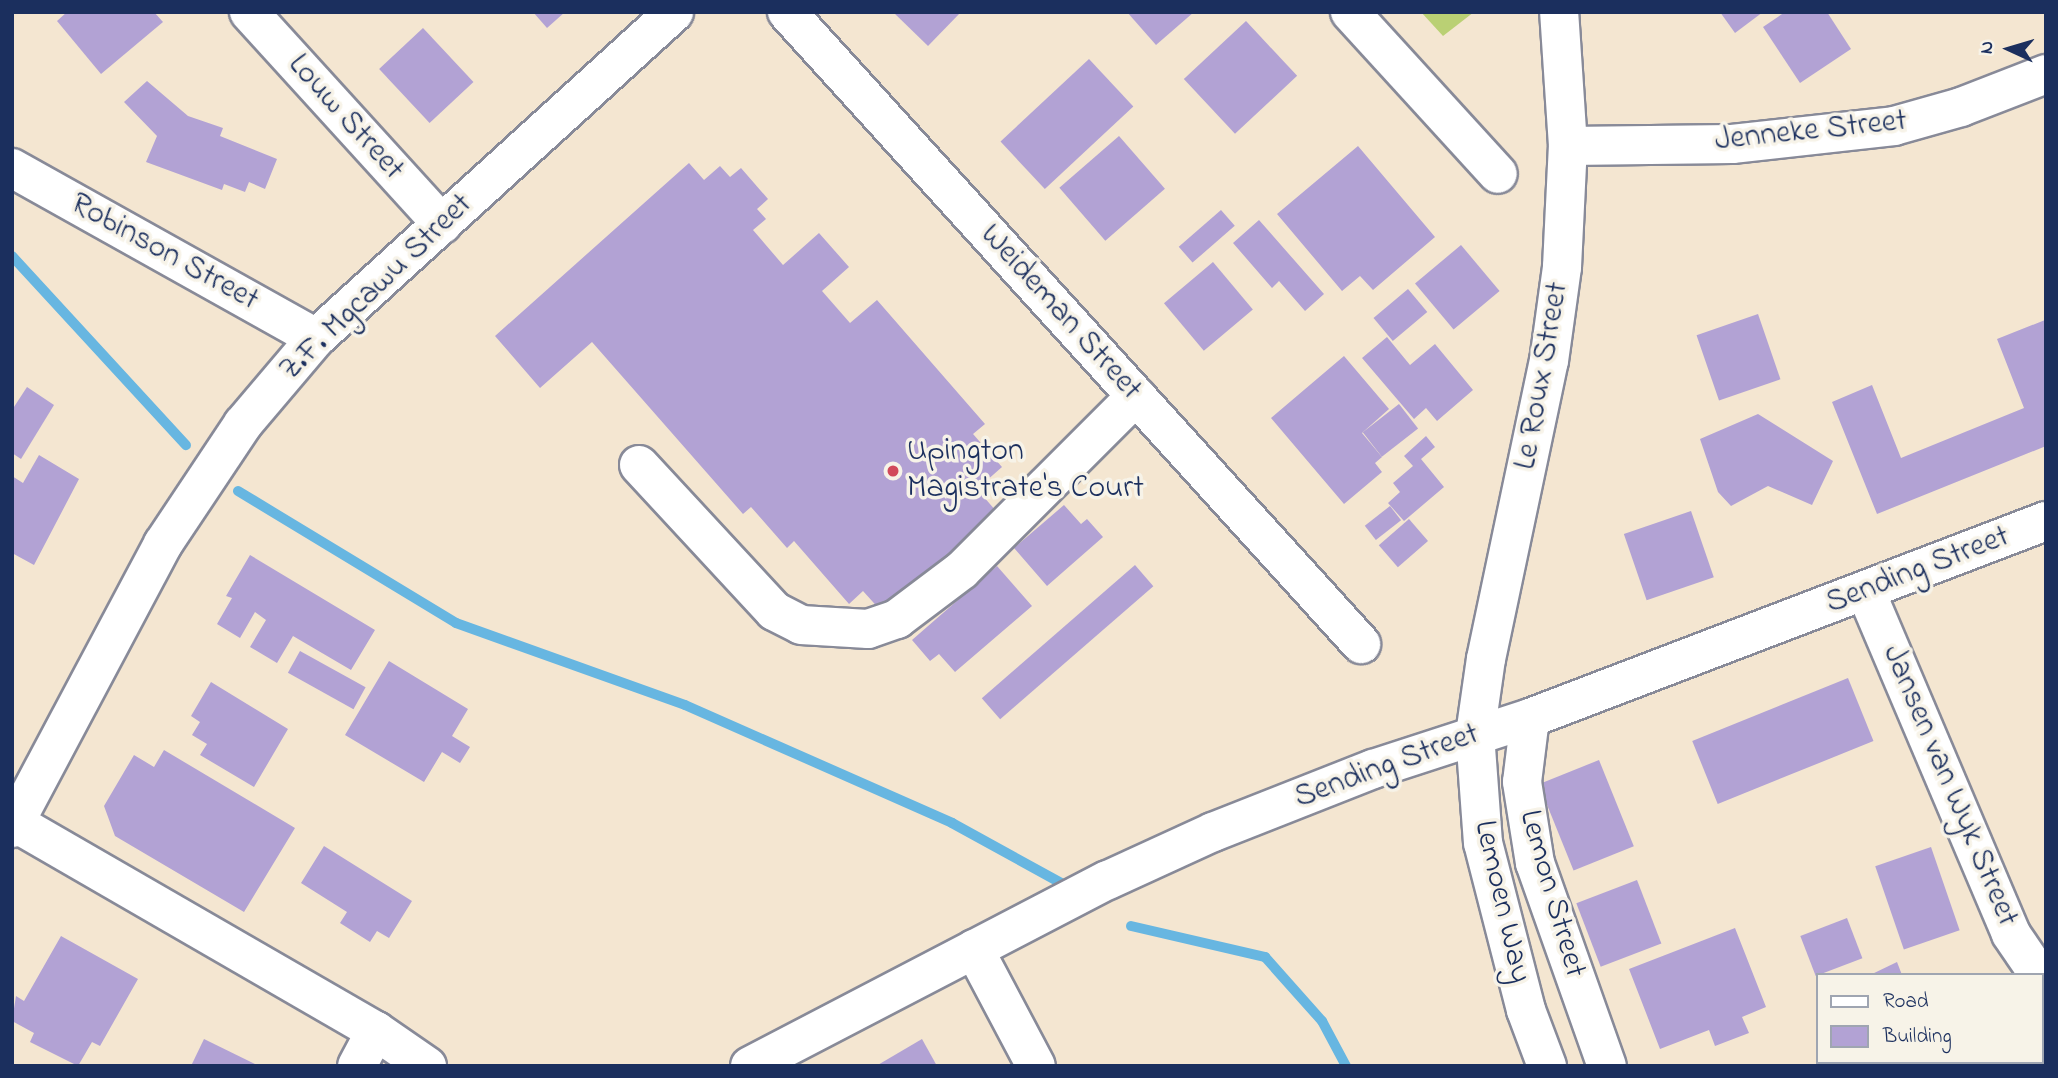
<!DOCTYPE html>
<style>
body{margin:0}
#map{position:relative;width:2058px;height:1078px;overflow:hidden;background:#f4e6d1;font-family:"Indie Flower",sans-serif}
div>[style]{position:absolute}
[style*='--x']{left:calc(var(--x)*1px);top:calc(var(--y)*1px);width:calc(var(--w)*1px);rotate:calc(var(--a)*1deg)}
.green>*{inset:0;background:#bad074}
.stream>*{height:10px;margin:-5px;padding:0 5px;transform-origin:5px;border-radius:5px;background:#67b6e1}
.building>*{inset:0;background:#b2a2d4;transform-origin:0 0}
.roads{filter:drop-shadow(2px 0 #888a98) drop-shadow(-2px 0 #888a98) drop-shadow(0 2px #888a98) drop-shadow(0 -2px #888a98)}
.minor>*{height:38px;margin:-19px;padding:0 19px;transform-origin:19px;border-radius:19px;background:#fff}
.highway>*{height:38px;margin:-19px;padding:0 19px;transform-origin:19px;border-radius:19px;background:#fff}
.dots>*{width:19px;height:19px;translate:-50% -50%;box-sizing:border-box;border:4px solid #f7f3e8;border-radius:50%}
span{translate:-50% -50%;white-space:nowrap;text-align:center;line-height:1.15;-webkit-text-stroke:7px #f7f3e8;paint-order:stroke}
.street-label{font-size:32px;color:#1b2f5e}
.poi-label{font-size:32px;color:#1b2f5e}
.left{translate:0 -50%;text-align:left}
.frame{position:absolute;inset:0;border:14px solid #1b2f5e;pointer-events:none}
.legend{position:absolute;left:1816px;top:973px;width:228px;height:91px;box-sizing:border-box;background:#f7f3e8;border:2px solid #9fa5b1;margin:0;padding:9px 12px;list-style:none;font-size:21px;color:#1b2f5e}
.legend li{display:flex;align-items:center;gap:14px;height:35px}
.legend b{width:35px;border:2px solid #9fa5b1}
.north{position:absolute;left:1974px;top:14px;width:70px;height:70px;-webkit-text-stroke:5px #f7f3e8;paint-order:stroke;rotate:274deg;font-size:19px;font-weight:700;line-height:28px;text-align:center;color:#1b2f5e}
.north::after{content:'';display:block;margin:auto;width:24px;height:32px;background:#1b2f5e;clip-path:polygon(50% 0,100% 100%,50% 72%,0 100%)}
</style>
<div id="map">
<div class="green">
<i style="clip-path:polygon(1421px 12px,1474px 12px,1443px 36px)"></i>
</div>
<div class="stream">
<i style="--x:12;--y:256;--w:257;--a:47.4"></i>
<i style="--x:238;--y:491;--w:255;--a:31.2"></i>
<i style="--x:456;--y:623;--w:243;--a:19.7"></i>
<i style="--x:685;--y:705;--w:292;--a:23.8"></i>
<i style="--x:952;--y:823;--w:137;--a:28.8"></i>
<i style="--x:1131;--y:926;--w:138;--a:13"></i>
<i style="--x:1265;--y:957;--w:86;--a:48.3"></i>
<i style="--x:1322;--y:1021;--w:51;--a:61.9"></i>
</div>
<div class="building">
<i style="clip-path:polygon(67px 12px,154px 12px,163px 22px,101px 74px,57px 21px)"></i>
<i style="clip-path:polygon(533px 12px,565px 12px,547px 28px)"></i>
<i style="clip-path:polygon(893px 12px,961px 12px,928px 46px)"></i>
<i style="clip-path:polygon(1127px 12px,1194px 12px,1156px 45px)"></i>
<i style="clip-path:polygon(1720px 12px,1763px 12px,1735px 33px)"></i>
<i style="clip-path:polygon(1785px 12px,1827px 12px,1851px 49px,1800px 83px,1763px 27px)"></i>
<i style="left:1246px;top:21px;width:75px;height:85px;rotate:47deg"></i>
<i style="left:423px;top:28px;width:74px;height:60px;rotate:47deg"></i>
<i style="left:1089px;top:59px;width:65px;height:121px;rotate:47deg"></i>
<i style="clip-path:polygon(147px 81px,188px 116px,223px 128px,220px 136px,277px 159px,265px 189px,249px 182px,245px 192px,224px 184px,222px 190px,146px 162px,157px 136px,124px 102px)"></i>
<i style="left:1119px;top:136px;width:70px;height:79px;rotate:49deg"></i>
<i style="clip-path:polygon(1358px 146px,1435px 237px,1373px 290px,1360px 276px,1342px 291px,1277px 214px)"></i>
<i style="clip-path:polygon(689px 163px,704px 180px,720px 166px,730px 177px,741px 168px,768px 199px,757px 209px,766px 219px,753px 230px,783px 265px,819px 233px,849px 267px,822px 291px,850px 323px,877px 300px,985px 424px,973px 434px,1002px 467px,977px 489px,996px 511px,882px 612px,863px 591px,849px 604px,794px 541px,787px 548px,751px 507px,743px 514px,592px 342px,540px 388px,495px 336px)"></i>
<i style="left:1221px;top:210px;width:21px;height:56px;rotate:49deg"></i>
<i style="clip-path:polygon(1259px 220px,1324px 294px,1305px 311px,1279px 281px,1272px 288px,1233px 243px)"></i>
<i style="left:1461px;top:245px;width:60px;height:60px;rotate:50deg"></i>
<i style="left:1213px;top:262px;width:62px;height:64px;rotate:50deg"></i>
<i style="left:1408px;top:289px;width:30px;height:45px;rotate:50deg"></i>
<i style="left:1758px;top:314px;width:69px;height:65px;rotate:71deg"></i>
<i style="clip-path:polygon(2045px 320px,2046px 446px,1877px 514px,1832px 402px,1872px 385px,1901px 458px,2024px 408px,1997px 339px)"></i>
<i style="clip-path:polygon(1387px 337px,1410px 365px,1435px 344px,1473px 390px,1437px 421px,1426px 408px,1414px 419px,1362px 358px)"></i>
<i style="clip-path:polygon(1344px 356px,1389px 409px,1362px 433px,1382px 457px,1375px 463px,1382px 472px,1344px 504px,1271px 418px)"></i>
<i style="clip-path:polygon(27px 387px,54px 405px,21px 459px,12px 453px,12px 410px)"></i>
<i style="left:1399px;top:404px;width:31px;height:46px;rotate:52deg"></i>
<i style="clip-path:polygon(1758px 414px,1833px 461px,1812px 505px,1768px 486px,1731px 506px,1718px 492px,1700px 439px)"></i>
<i style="clip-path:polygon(1426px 436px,1435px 447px,1421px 459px,1444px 487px,1404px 521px,1388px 503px,1400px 492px,1393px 483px,1413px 466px,1404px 456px)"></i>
<i style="clip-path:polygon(39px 455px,79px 479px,34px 565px,12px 553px,12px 476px,23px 483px)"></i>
<i style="clip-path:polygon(1064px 505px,1081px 524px,1087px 519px,1103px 537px,1047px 586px,1014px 548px)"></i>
<i style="left:1390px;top:506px;width:18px;height:32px;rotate:52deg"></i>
<i style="left:1691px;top:511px;width:70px;height:71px;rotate:71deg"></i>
<i style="left:1409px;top:519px;width:29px;height:40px;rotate:49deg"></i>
<i style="clip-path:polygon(250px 555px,375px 630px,351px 670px,293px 636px,277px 663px,250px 647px,266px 620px,255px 612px,240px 638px,217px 624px,232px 598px,226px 596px)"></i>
<i style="left:1135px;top:565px;width:28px;height:203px;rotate:49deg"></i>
<i style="clip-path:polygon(997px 566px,1032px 606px,955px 672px,939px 654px,930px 661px,912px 640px)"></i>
<i style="left:300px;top:651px;width:75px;height:25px;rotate:29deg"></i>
<i style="clip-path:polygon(389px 661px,468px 709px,452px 736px,470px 747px,460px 763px,442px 752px,424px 782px,345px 735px)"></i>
<i style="left:1848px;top:678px;width:68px;height:168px;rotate:68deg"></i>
<i style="clip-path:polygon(211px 682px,288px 729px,254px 787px,200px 755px,207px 744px,192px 735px,200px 722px,191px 716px)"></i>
<i style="clip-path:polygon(164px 750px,295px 828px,244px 912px,115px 836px,104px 806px,134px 755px,154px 767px)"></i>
<i style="left:1599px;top:760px;width:93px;height:65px;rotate:68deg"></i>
<i style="clip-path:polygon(324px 846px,412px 901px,389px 938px,377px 931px,370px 942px,340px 923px,347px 912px,301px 883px)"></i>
<i style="left:1931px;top:847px;width:88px;height:59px;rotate:71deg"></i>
<i style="left:1637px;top:880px;width:68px;height:65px;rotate:69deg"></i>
<i style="left:1847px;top:918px;width:43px;height:50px;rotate:69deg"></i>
<i style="clip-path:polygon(1735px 928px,1766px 1007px,1742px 1017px,1749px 1033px,1715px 1046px,1709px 1030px,1660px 1049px,1629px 969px)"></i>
<i style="clip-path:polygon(61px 936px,138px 979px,100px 1046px,92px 1042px,78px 1066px,30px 1042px,34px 1033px,12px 1021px,16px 996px,24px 1001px)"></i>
<i style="clip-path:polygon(1897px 962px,1902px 975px,1870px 975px)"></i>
<i style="clip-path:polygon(204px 1039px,259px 1066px,191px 1066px)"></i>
<i style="clip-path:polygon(922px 1039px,937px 1066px,876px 1066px)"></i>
<i style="left:1864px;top:1062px;width:60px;height:4px"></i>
</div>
<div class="roads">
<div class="minor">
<i style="--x:249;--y:12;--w:287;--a:47.7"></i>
<i style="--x:787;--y:12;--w:854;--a:47.75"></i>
<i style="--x:1350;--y:12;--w:219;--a:47.6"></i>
<i style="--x:1568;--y:146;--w:164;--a:-0.7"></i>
<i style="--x:1732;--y:144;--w:163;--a:-6.3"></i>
<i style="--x:1894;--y:126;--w:70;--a:-15.8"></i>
<i style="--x:1961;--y:107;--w:91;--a:-21.2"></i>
<i style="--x:12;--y:168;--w:348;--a:29.2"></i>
<i style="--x:639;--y:465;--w:199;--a:47.2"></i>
<i style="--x:774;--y:611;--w:30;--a:27"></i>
<i style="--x:801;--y:625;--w:67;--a:3.4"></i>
<i style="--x:868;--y:629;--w:31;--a:-19"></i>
<i style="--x:897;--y:619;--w:81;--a:-37"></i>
<i style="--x:962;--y:570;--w:246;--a:-45"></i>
<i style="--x:1866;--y:592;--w:371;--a:67"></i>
<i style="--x:2011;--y:934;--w:50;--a:55.7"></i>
<i style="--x:1530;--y:718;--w:64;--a:97.1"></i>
<i style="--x:1522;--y:782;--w:82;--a:80.9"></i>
<i style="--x:1535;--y:863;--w:215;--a:70.5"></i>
<i style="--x:12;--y:821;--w:420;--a:30"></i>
<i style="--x:376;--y:1031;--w:62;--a:34.5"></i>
<i style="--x:12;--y:828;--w:322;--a:-62"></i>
<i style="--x:163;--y:544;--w:144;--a:-56.3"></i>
<i style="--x:243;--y:424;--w:113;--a:-49.7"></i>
<i style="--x:316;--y:338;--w:484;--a:-42.3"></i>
<i style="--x:974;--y:949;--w:132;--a:62.1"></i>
<i style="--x:357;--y:1066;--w:40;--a:-62"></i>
<i style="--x:750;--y:1066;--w:403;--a:-27.5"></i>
<i style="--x:1108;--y:880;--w:115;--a:-24.6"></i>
<i style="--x:1213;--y:832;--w:172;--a:-21.5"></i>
<i style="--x:1373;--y:769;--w:165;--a:-18"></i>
<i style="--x:1530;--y:718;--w:552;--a:-20.9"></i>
</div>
<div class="highway">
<i style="--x:1547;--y:1066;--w:60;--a:-110.6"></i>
<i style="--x:1526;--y:1010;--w:172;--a:-104.4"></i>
<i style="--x:1483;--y:843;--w:108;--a:-94.2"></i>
<i style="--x:1475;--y:735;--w:77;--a:-81.8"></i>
<i style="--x:1486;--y:659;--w:305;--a:-78.1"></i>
<i style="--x:1549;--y:361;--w:95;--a:-82.1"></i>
<i style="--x:1562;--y:267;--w:121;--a:-87.2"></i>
<i style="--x:1568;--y:146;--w:134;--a:-93.8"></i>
</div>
</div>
<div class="dots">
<i style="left:893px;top:471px;background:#d1495b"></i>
</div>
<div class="street-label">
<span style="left:345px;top:118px;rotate:48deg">Louw Street</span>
<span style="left:1811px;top:132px;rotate:-6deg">Jenneke Street</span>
<span style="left:164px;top:253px;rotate:29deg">Robinson Street</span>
<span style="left:377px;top:288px;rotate:-44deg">Z.F. Mgcawu Street</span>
<span style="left:1060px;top:313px;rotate:48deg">Weideman Street</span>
<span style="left:1543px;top:376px;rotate:-80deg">Le Roux Street</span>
<span style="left:1918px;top:571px;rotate:-21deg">Sending Street</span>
<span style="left:1387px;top:767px;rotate:-20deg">Sending Street</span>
<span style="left:1949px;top:786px;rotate:67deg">Jansen van Wyk Street</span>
<span style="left:1551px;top:894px;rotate:74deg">Lemon Street</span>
<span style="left:1501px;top:902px;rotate:77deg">Lemoen Way</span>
</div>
<div class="poi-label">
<span class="left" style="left:907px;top:471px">Upington<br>Magistrate's Court</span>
</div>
<div class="frame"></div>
<ul class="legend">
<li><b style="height:9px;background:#fff"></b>Road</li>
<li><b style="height:19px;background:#b2a2d4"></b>Building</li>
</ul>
<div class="north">N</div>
</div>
